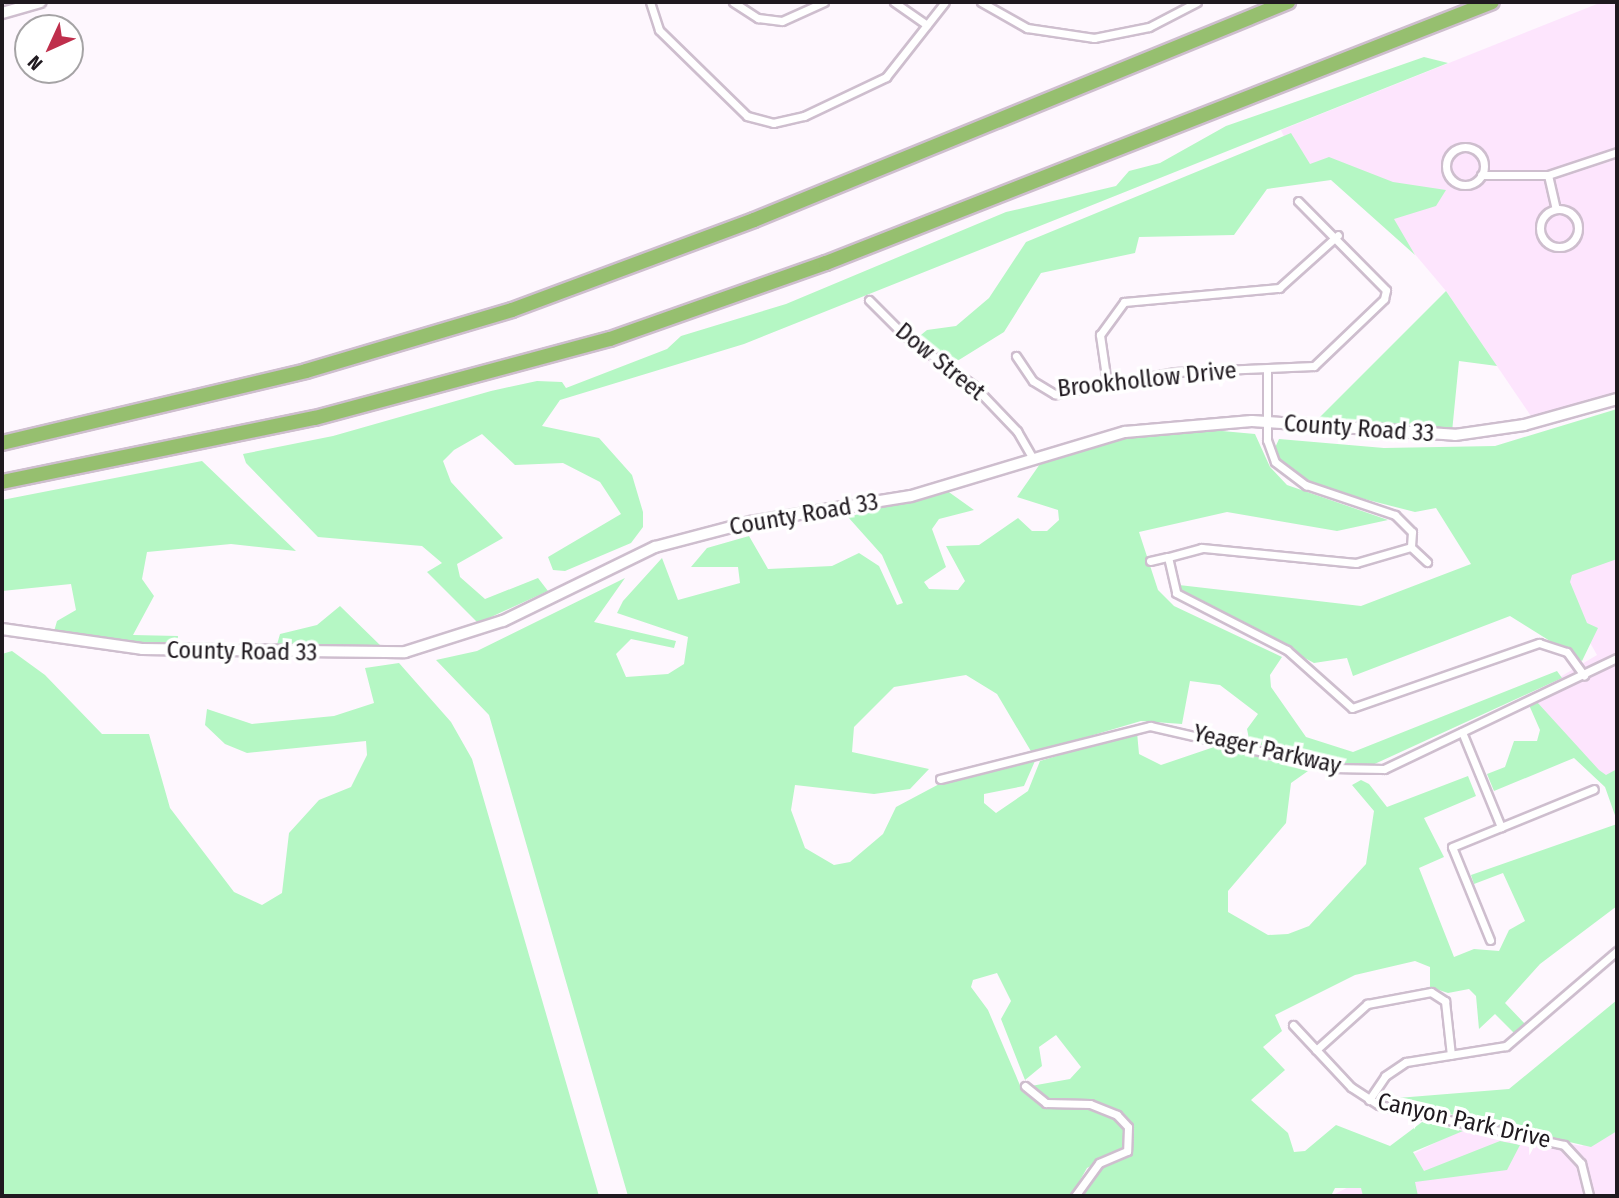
<!DOCTYPE html>
<style>
body{margin:0}
#map{position:relative;width:1619px;height:1198px;overflow:hidden;background:#fef7fe;font-family:"Fira Sans Condensed",sans-serif}
div>[style]{position:absolute}
[style*='--x']{left:calc(var(--x)*1px);top:calc(var(--y)*1px);width:calc(var(--w)*1px);rotate:calc(var(--a)*1deg)}
.built>*{inset:0;background:#fde5fd}
.green>*{inset:0;background:#b5f7c4}
.roads{filter:drop-shadow(2px 0 #cebece) drop-shadow(-2px 0 #cebece) drop-shadow(0 2px #cebece) drop-shadow(0 -2px #cebece)}
.minor>*{height:7px;margin:-3.5px;padding:0 3.5px;transform-origin:3.5px;border-radius:3.5px;background:#fff}
.minor>.ring{margin:-3.5px;padding:0;box-sizing:content-box;background:none;border:7px solid #fff;border-radius:50%}
.tertiary>*{height:10px;margin:-5px;padding:0 5px;transform-origin:5px;border-radius:5px;background:#fff}
.motorway>*{height:14px;margin:-7px;padding:0 7px;transform-origin:7px;border-radius:7px;background:#96bf6f}
span{translate:-50% -50%;white-space:nowrap;text-align:center;line-height:1.15;-webkit-text-stroke:7px #fff;paint-order:stroke}
.street-label{font-size:24px;color:#1f191f}
.frame{position:absolute;inset:0;border:4px solid #1f191f;pointer-events:none}
.north{position:absolute;left:14px;top:14px;width:70px;height:70px;box-sizing:border-box;background:#fff;border:2px solid #a5a3a5;border-radius:50%;rotate:225deg;font-size:19px;font-weight:700;line-height:28px;text-align:center;color:#1f191f}
.north::after{content:'';display:block;margin:auto;width:24px;height:32px;background:#bf2f4c;clip-path:polygon(50% 0,100% 100%,50% 72%,0 100%)}
</style>
<div id="map">
<div class="built">
<i style="clip-path:polygon(1602px 2px,1617px 2px,1617px 393px,1533px 419px,1446px 291px,1370px 201px,1329px 168px,1302px 176px,1281px 130px)"></i>
<i style="clip-path:polygon(1617px 555px,1617px 795px,1525px 698px,1597px 655px,1554px 579px)"></i>
<i style="clip-path:polygon(1617px 1112px,1617px 1196px,1331px 1196px,1468px 1126px,1582px 1146px)"></i>
</div>
<div class="green">
<i style="clip-path:polygon(1424px 57px,1448px 63px,744px 344px,560px 400px,542px 426px,599px 438px,632px 475px,643px 512px,643px 527px,631px 543px,565px 571px,553px 570px,548px 557px,621px 514px,600px 482px,563px 463px,515px 465px,482px 434px,454px 450px,443px 461px,451px 482px,503px 538px,457px 564px,460px 577px,485px 599px,538px 578px,548px 591px,478px 623px,427px 572px,442px 563px,422px 546px,318px 537px,246px 463px,243px 454px,333px 436px,491px 391px,537px 381px,562px 382px,566px 388px,667px 349px,681px 336px,786px 304px,1006px 212px,1116px 186px,1129px 171px,1160px 163px,1226px 126px)"></i>
<i style="clip-path:polygon(1291px 133px,1310px 164px,1329px 157px,1393px 182px,1446px 190px,1436px 206px,1394px 219px,1415px 255px,1331px 180px,1267px 189px,1234px 235px,1139px 237px,1135px 253px,1041px 273px,1004px 332px,954px 363px,916px 339px,927px 330px,956px 326px,989px 298px,1026px 242px)"></i>
<i style="clip-path:polygon(1446px 291px,1497px 366px,1459px 361px,1452px 432px,1318px 419px)"></i>
<i style="clip-path:polygon(1617px 409px,1617px 559px,1572px 575px,1570px 582px,1587px 623px,1598px 628px,1582px 661px,1510px 616px,1353px 676px,1347px 658px,1314px 663px,1180px 591px,1179px 585px,1361px 606px,1471px 564px,1436px 508px,1415px 512px,1317px 487px,1281px 463px,1274px 450px,1279px 439px,1384px 448px,1495px 446px)"></i>
<i style="clip-path:polygon(1189px 428px,1255px 434px,1270px 467px,1287px 485px,1388px 520px,1337px 531px,1227px 512px,1139px 532px,1158px 590px,1174px 606px,1282px 657px,1270px 675px,1271px 687px,1306px 737px,1353px 752px,1557px 671px,1562px 678px,1368px 767px,1277px 753px,1249px 739px,1247px 729px,1258px 714px,1220px 685px,1190px 681px,1182px 724px,1141px 721px,1032px 753px,997px 694px,966px 675px,894px 687px,854px 727px,852px 752px,929px 769px,910px 789px,874px 794px,795px 785px,791px 810px,805px 848px,834px 865px,850px 862px,883px 834px,896px 807px,943px 782px,1035px 761px,1024px 786px,984px 794px,984px 803px,996px 813px,1028px 791px,1040px 761px,1137px 732px,1139px 754px,1161px 765px,1217px 746px,1308px 771px,1291px 783px,1286px 823px,1228px 891px,1228px 912px,1268px 935px,1288px 934px,1309px 926px,1366px 864px,1374px 811px,1352px 785px,1361px 780px,1369px 784px,1387px 807px,1468px 776px,1476px 796px,1424px 818px,1444px 857px,1419px 868px,1454px 957px,1474px 949px,1499px 951px,1509px 930px,1525px 921px,1503px 873px,1474px 884px,1471px 875px,1617px 824px,1617px 906px,1540px 964px,1505px 1003px,1526px 1025px,1515px 1034px,1495px 1014px,1479px 1029px,1476px 996px,1469px 989px,1448px 993px,1430px 987px,1430px 967px,1415px 961px,1355px 975px,1275px 1015px,1282px 1031px,1263px 1047px,1285px 1070px,1251px 1100px,1288px 1133px,1294px 1152px,1305px 1151px,1336px 1125px,1390px 1146px,1422px 1122px,1463px 1131px,1413px 1152px,1424px 1171px,1500px 1141px,1520px 1145px,1507px 1170px,1415px 1182px,1418px 1196px,1363px 1196px,1361px 1188px,1335px 1188px,1331px 1196px,1078px 1196px,1091px 1173px,1128px 1154px,1133px 1132px,1121px 1114px,1089px 1101px,1045px 1100px,1031px 1086px,1070px 1079px,1081px 1067px,1056px 1035px,1039px 1047px,1042px 1066px,1025px 1080px,1001px 1019px,1011px 1001px,997px 973px,973px 980px,971px 987px,988px 1010px,1022px 1090px,1045px 1106px,1088px 1106px,1118px 1118px,1126px 1128px,1125px 1149px,1087px 1168px,1071px 1196px,628px 1196px,489px 715px,436px 660px,477px 651px,625px 578px,594px 622px,676px 641px,674px 648px,631px 639px,616px 654px,626px 677px,668px 674px,684px 664px,688px 637px,617px 613px,623px 601px,662px 558px,678px 600px,740px 583px,738px 567px,691px 567px,707px 548px,749px 536px,768px 569px,832px 566px,859px 553px,879px 566px,897px 605px,903px 603px,882px 555px,848px 517px,946px 490px,974px 510px,939px 519px,932px 529px,946px 567px,924px 582px,929px 589px,958px 590px,965px 581px,946px 546px,979px 545px,1018px 518px,1032px 531px,1047px 531px,1059px 520px,1058px 510px,1017px 497px,1042px 461px,1128px 437px)"></i>
<i style="clip-path:polygon(202px 461px,296px 551px,231px 544px,147px 552px,142px 579px,154px 596px,133px 635px,178px 636px,177px 644px,140px 646px,53px 635px,57px 621px,76px 610px,71px 584px,2px 591px,2px 500px)"></i>
<i style="clip-path:polygon(340px 606px,383px 648px,276px 648px,280px 634px,317px 625px)"></i>
<i style="clip-path:polygon(12px 651px,45px 675px,102px 734px,149px 734px,170px 808px,234px 892px,262px 905px,282px 893px,289px 833px,319px 800px,351px 787px,367px 755px,366px 741px,247px 753px,225px 744px,205px 725px,207px 709px,252px 724px,334px 716px,374px 703px,365px 668px,399px 663px,451px 722px,472px 759px,599px 1196px,2px 1196px,2px 654px)"></i>
<i style="clip-path:polygon(1537px 702px,1599px 770px,1606px 775px,1617px 769px,1617px 821px,1605px 787px,1574px 758px,1494px 791px,1487px 774px,1505px 767px,1514px 741px,1537px 741px,1540px 730px,1529px 705px)"></i>
<i style="clip-path:polygon(1617px 1000px,1617px 1131px,1591px 1147px,1385px 1099px,1509px 1089px)"></i>
</div>
<div class="roads">
<div class="minor">
<i style="--x:650;--y:2;--w:29;--a:72"></i>
<i style="--x:659;--y:30;--w:123;--a:44.3"></i>
<i style="--x:747;--y:116;--w:27;--a:15"></i>
<i style="--x:773;--y:123;--w:32;--a:-13"></i>
<i style="--x:804;--y:116;--w:91;--a:-25.4"></i>
<i style="--x:886;--y:77;--w:95;--a:-51.8"></i>
<i style="--x:733;--y:2;--w:30;--a:33"></i>
<i style="--x:758;--y:18;--w:24;--a:7"></i>
<i style="--x:782;--y:21;--w:46;--a:-24.3"></i>
<i style="--x:894;--y:2;--w:40;--a:34.9"></i>
<i style="--x:981;--y:2;--w:53;--a:29.5"></i>
<i style="--x:1027;--y:28;--w:68;--a:8.5"></i>
<i style="--x:1094;--y:38;--w:56;--a:-11.3"></i>
<i style="--x:1149;--y:27;--w:54;--a:-27.5"></i>
<i class="ring" style="left:1446px;top:147px;width:31px;height:31px"></i>
<i style="--x:1481;--y:175;--w:67;--a:0"></i>
<i style="--x:1548;--y:175;--w:73;--a:-18.4"></i>
<i style="--x:1548;--y:175;--w:35;--a:77"></i>
<i class="ring" style="left:1540px;top:209px;width:31px;height:31px"></i>
<i style="--x:869;--y:300;--w:49;--a:45"></i>
<i style="--x:904;--y:335;--w:85;--a:35.9"></i>
<i style="--x:973;--y:385;--w:64;--a:46.3"></i>
<i style="--x:1017;--y:431;--w:32;--a:60"></i>
<i style="--x:1016;--y:356;--w:30;--a:56"></i>
<i style="--x:1033;--y:381;--w:26;--a:31"></i>
<i style="--x:1055;--y:394;--w:122;--a:-10.4"></i>
<i style="--x:1175;--y:372;--w:139;--a:-2.5"></i>
<i style="--x:1314;--y:366;--w:97;--a:-43.7"></i>
<i style="--x:1384;--y:299;--w:9;--a:-77"></i>
<i style="--x:1386;--y:290;--w:125;--a:-134.7"></i>
<i style="--x:1267;--y:371;--w:69;--a:90"></i>
<i style="--x:1267;--y:440;--w:23;--a:70"></i>
<i style="--x:1275;--y:462;--w:39;--a:37"></i>
<i style="--x:1306;--y:485;--w:94;--a:18.6"></i>
<i style="--x:1395;--y:515;--w:24;--a:45"></i>
<i style="--x:1412;--y:532;--w:15;--a:94"></i>
<i style="--x:1107;--y:383;--w:49;--a:-98.3"></i>
<i style="--x:1100;--y:335;--w:41;--a:-54"></i>
<i style="--x:1124;--y:302;--w:156;--a:-5.2"></i>
<i style="--x:1279;--y:288;--w:79;--a:-41.9"></i>
<i style="--x:1150;--y:561;--w:18;--a:-13"></i>
<i style="--x:1427;--y:562;--w:22;--a:-137"></i>
<i style="--x:1411;--y:547;--w:57;--a:163.8"></i>
<i style="--x:1356;--y:563;--w:155;--a:-174.4"></i>
<i style="--x:1202;--y:548;--w:35;--a:165"></i>
<i style="--x:1168;--y:557;--w:37;--a:77"></i>
<i style="--x:1176;--y:593;--w:125;--a:27.2"></i>
<i style="--x:1287;--y:650;--w:87;--a:41.7"></i>
<i style="--x:1352;--y:708;--w:198;--a:-19.2"></i>
<i style="--x:1539;--y:643;--w:29;--a:18"></i>
<i style="--x:1567;--y:652;--w:29;--a:54"></i>
<i style="--x:1462;--y:732;--w:103;--a:67.7"></i>
<i style="--x:940;--y:779;--w:217;--a:-14.2"></i>
<i style="--x:1150;--y:726;--w:188;--a:12.9"></i>
<i style="--x:1333;--y:768;--w:51;--a:1.1"></i>
<i style="--x:1384;--y:769;--w:258;--a:-25.5"></i>
<i style="--x:1490;--y:940;--w:100;--a:-112.2"></i>
<i style="--x:1452;--y:847;--w:153;--a:-22.2"></i>
<i style="--x:1293;--y:1025;--w:85;--a:46.9"></i>
<i style="--x:1351;--y:1087;--w:33;--a:33"></i>
<i style="--x:1379;--y:1105;--w:189;--a:12.2"></i>
<i style="--x:1564;--y:1145;--w:25;--a:47"></i>
<i style="--x:1581;--y:1163;--w:34;--a:76"></i>
<i style="--x:1316;--y:1050;--w:69;--a:-42"></i>
<i style="--x:1367;--y:1004;--w:65;--a:-10.6"></i>
<i style="--x:1431;--y:992;--w:17;--a:33"></i>
<i style="--x:1445;--y:1001;--w:54;--a:83.7"></i>
<i style="--x:1025;--y:1086;--w:27;--a:39"></i>
<i style="--x:1046;--y:1103;--w:44;--a:1.3"></i>
<i style="--x:1090;--y:1104;--w:29;--a:22"></i>
<i style="--x:1117;--y:1115;--w:16;--a:47"></i>
<i style="--x:1128;--y:1127;--w:24;--a:92"></i>
<i style="--x:1127;--y:1151;--w:30;--a:157"></i>
<i style="--x:1099;--y:1163;--w:41;--a:126"></i>
<i style="--x:1369;--y:1100;--w:29;--a:-56"></i>
<i style="--x:1385;--y:1076;--w:25;--a:-34"></i>
<i style="--x:1406;--y:1062;--w:101;--a:-9.1"></i>
<i style="--x:1506;--y:1046;--w:146;--a:-40.6"></i>
</div>
<div class="tertiary">
<i style="--x:2;--y:13;--w:40;--a:-16"></i>
<i style="--x:2;--y:629;--w:141;--a:8.1"></i>
<i style="--x:142;--y:649;--w:263;--a:0.7"></i>
<i style="--x:405;--y:652;--w:103;--a:-17.6"></i>
<i style="--x:503;--y:621;--w:169;--a:-26"></i>
<i style="--x:655;--y:547;--w:98;--a:-14.7"></i>
<i style="--x:750;--y:522;--w:163;--a:-9.2"></i>
<i style="--x:911;--y:496;--w:223;--a:-16.7"></i>
<i style="--x:1125;--y:432;--w:127;--a:-5"></i>
<i style="--x:1252;--y:421;--w:203;--a:3.9"></i>
<i style="--x:1455;--y:435;--w:70;--a:-8.2"></i>
<i style="--x:1524;--y:425;--w:97;--a:-15.6"></i>
</div>
<div class="motorway">
<i style="--x:2;--y:443;--w:312;--a:-13.3"></i>
<i style="--x:306;--y:371;--w:215;--a:-16.5"></i>
<i style="--x:512;--y:310;--w:258;--a:-20.4"></i>
<i style="--x:754;--y:220;--w:577;--a:-22.21"></i>
<i style="--x:2;--y:482;--w:319;--a:-11.6"></i>
<i style="--x:315;--y:418;--w:305;--a:-15"></i>
<i style="--x:610;--y:339;--w:229;--a:-19.4"></i>
<i style="--x:826;--y:263;--w:715;--a:-21.4"></i>
</div>
</div>
<div class="street-label">
<span style="left:940px;top:362px;rotate:39deg">Dow Street</span>
<span style="left:1147px;top:380px;rotate:-6deg">Brookhollow Drive</span>
<span style="left:1359px;top:429px;rotate:4deg">County Road 33</span>
<span style="left:804px;top:515px;rotate:-10deg">County Road 33</span>
<span style="left:242px;top:652px;rotate:1deg">County Road 33</span>
<span style="left:1267px;top:750px;rotate:13deg">Yeager Parkway</span>
<span style="left:1464px;top:1121px;rotate:13deg">Canyon Park Drive</span>
</div>
<div class="frame"></div>
<div class="north">N</div>
</div>
